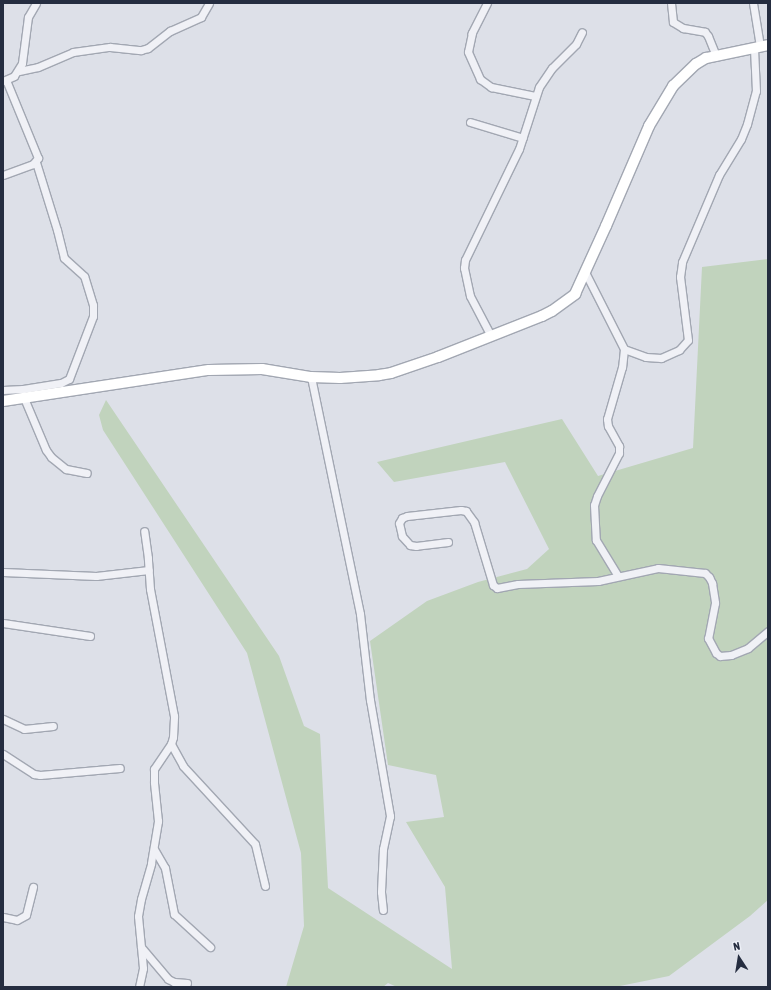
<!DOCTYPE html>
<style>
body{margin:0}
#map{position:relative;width:771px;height:990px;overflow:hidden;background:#dde0e8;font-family:"Asap Condensed",sans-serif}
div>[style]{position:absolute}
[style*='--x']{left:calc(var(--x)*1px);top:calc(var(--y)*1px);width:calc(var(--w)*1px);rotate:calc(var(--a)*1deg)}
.green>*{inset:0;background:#c1d3bd}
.roads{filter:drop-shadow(1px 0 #a2a7b2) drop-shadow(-1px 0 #a2a7b2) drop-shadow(0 1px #a2a7b2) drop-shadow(0 -1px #a2a7b2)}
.minor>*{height:7px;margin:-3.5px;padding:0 3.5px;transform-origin:3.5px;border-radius:3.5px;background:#f0f1f6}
.secondary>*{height:10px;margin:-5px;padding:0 5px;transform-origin:5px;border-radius:5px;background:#fff}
span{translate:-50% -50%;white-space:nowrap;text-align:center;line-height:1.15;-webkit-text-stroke:3px #eceff6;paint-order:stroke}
.frame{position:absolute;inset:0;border:4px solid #252d40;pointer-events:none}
.north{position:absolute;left:719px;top:938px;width:40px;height:40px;-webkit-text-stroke:3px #eceff6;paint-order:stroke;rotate:348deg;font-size:11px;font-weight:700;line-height:16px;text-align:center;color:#252d40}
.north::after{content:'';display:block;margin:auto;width:14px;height:18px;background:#252d40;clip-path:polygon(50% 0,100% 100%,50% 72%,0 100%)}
</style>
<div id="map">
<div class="green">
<i style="clip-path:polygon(768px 259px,768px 900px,750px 916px,669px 976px,615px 987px,397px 987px,388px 983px,383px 987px,286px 987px,304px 926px,301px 853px,247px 653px,103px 430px,99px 415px,106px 400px,279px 656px,304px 726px,320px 734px,328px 888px,452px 969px,445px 887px,406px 822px,444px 817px,436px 775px,388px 765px,370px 641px,427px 601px,478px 582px,527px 569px,549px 549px,505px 462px,394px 482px,377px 462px,562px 419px,598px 476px,693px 448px,702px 267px)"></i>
</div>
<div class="roads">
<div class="minor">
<i style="--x:487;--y:3;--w:34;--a:117"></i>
<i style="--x:472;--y:33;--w:19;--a:102"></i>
<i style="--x:468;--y:52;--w:30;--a:66"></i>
<i style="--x:480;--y:79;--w:14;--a:36"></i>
<i style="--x:491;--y:87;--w:45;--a:11.6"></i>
<i style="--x:671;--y:3;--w:19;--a:84"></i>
<i style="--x:673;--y:22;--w:12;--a:31"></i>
<i style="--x:683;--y:28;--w:22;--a:10"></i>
<i style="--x:705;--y:32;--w:5;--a:53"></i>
<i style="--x:708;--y:36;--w:22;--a:68"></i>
<i style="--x:753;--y:3;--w:44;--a:80.8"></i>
<i style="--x:19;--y:71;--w:19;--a:-12"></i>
<i style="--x:38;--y:67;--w:38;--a:-23"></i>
<i style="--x:73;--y:52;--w:37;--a:-8"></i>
<i style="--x:110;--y:47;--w:31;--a:6"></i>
<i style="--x:141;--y:50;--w:7;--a:-16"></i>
<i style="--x:148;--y:48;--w:28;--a:-38"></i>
<i style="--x:170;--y:31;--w:34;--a:-24"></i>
<i style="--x:201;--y:17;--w:16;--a:-60"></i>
<i style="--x:3;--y:81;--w:12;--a:-24"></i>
<i style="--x:14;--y:76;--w:15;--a:-58"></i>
<i style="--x:22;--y:63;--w:46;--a:-82.6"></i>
<i style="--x:28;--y:17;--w:16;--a:-60"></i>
<i style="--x:470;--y:122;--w:55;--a:16.8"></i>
<i style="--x:3;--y:175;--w:32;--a:-20"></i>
<i style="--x:33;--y:164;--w:8;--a:-50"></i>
<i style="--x:38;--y:158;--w:84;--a:-112.3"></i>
<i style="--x:585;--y:272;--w:86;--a:63.1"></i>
<i style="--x:624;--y:349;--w:18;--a:96"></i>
<i style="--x:622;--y:367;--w:54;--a:106.1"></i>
<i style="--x:607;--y:419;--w:7;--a:82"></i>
<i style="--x:608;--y:426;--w:23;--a:61"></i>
<i style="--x:619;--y:446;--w:7;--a:90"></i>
<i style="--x:619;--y:453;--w:48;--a:117.1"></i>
<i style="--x:597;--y:496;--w:9;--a:108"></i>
<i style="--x:594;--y:505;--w:35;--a:87"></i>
<i style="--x:596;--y:540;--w:42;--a:58.6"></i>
<i style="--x:491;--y:336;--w:45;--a:-117.7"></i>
<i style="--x:470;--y:296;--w:29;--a:-102"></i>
<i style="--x:464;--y:268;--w:8;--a:-83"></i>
<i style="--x:465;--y:260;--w:123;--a:-64.1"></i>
<i style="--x:519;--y:149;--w:65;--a:-72.1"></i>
<i style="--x:539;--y:87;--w:23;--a:-56"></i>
<i style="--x:552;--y:68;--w:34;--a:-45"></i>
<i style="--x:576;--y:44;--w:13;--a:-63"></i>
<i style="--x:624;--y:349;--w:23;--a:20"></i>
<i style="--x:646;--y:357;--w:15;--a:4"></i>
<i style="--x:661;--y:358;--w:20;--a:-24"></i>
<i style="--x:679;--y:350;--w:13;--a:-48"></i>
<i style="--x:688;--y:340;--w:64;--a:-97.2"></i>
<i style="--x:680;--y:277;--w:15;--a:-82"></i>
<i style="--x:682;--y:262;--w:95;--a:-67"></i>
<i style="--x:719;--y:175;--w:42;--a:-58.6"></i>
<i style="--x:741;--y:139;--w:16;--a:-68"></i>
<i style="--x:747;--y:124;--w:34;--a:-75"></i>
<i style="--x:756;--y:91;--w:43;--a:-92.7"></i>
<i style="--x:311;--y:377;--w:242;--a:78.3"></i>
<i style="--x:360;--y:614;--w:87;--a:83.4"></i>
<i style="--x:370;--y:700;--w:118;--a:80.2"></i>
<i style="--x:390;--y:816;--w:34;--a:102"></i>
<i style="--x:383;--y:849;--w:43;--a:92.7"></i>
<i style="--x:381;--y:892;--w:18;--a:84"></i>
<i style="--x:3;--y:390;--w:20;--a:-3"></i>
<i style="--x:23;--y:389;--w:38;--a:-9"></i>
<i style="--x:61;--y:383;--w:9;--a:-27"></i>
<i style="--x:69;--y:379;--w:67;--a:-69.1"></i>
<i style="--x:93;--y:316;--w:11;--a:-90"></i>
<i style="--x:93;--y:305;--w:30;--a:-107"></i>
<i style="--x:84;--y:276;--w:27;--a:-138"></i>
<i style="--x:64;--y:258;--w:29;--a:-104"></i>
<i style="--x:57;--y:230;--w:71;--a:-107.2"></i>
<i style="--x:24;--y:398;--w:56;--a:67.1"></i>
<i style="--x:46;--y:450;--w:9;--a:54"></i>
<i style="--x:51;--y:457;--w:19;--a:39"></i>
<i style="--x:66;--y:469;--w:21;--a:11"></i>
<i style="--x:448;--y:542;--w:32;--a:173"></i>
<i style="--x:416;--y:546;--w:6;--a:-171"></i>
<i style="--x:410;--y:545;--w:12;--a:-132"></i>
<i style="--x:402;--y:536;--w:13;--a:-103"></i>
<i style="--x:399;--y:523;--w:6;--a:-59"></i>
<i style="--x:402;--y:518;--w:5;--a:-22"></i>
<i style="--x:407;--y:516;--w:54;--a:-6.3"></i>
<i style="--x:461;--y:510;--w:5;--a:11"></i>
<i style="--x:466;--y:511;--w:14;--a:54"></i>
<i style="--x:474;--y:522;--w:66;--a:73.2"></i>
<i style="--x:493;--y:585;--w:5;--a:37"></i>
<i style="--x:497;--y:588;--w:21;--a:-11"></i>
<i style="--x:518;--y:584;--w:80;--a:-2.1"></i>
<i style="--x:598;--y:581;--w:61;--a:-12.2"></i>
<i style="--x:658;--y:568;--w:47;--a:6.1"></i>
<i style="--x:705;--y:573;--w:6;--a:45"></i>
<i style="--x:709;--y:577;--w:7;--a:63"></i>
<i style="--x:712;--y:583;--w:20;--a:81"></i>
<i style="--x:715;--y:603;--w:36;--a:101"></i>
<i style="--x:708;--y:638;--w:17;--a:62"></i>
<i style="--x:716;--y:653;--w:5;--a:37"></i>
<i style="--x:720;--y:656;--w:11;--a:-5"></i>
<i style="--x:731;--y:655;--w:18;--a:-22"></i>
<i style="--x:748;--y:648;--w:26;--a:-40"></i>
<i style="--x:3;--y:572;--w:93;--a:2.5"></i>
<i style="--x:96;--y:576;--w:53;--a:-6.5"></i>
<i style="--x:3;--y:623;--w:88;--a:8.5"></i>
<i style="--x:3;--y:719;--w:23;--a:25"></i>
<i style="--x:24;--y:729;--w:29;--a:-6"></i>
<i style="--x:171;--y:744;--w:25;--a:61"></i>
<i style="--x:183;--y:766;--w:106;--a:47.3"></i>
<i style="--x:255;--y:844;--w:43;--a:76.6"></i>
<i style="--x:3;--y:754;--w:37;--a:33"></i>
<i style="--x:34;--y:774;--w:6;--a:9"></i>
<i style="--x:40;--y:775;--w:80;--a:-5"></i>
<i style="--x:154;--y:849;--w:22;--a:60"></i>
<i style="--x:165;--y:868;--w:47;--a:78.9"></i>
<i style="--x:174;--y:914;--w:49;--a:42.5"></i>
<i style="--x:3;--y:917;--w:14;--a:12"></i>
<i style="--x:17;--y:920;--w:10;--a:-29"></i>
<i style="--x:26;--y:915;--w:29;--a:-76"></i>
<i style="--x:141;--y:947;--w:42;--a:49.8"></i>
<i style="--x:168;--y:979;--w:7;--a:27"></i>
<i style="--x:174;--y:982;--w:13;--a:4"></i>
<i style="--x:139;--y:987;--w:19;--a:-78"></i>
<i style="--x:143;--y:968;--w:52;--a:-95.5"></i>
<i style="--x:138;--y:916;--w:17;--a:-80"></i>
<i style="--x:141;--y:899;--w:37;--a:-74"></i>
<i style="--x:151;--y:863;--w:43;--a:-80.5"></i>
<i style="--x:158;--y:821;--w:39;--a:-96"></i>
<i style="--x:154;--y:782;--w:13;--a:-90"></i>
<i style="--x:154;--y:769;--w:30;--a:-56"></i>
<i style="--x:171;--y:744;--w:7;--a:-74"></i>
<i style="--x:173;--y:737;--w:21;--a:-87"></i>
<i style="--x:174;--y:716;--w:129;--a:-100.7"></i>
<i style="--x:150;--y:589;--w:31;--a:-94"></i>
<i style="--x:148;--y:558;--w:27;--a:-98"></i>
</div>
<div class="secondary">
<i style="--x:3;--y:401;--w:208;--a:-8.6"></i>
<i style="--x:209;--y:370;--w:53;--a:-1.1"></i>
<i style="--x:262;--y:369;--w:50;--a:9.3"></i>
<i style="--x:311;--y:377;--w:29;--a:2"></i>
<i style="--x:340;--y:378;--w:39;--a:-4"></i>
<i style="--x:379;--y:375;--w:12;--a:-9"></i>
<i style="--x:391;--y:373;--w:50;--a:-18.8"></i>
<i style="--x:438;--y:357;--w:112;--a:-21.5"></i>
<i style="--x:542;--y:316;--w:11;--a:-27"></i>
<i style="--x:552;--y:311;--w:29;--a:-36"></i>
<i style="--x:575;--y:294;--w:75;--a:-65.5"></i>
<i style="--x:606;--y:226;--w:109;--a:-66.7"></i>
<i style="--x:649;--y:126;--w:47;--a:-59"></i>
<i style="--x:673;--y:86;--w:32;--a:-44"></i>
<i style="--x:696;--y:64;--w:12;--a:-31"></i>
<i style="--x:706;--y:58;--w:63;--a:-11.8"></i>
</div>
</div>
<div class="frame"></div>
<div class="north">N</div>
</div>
